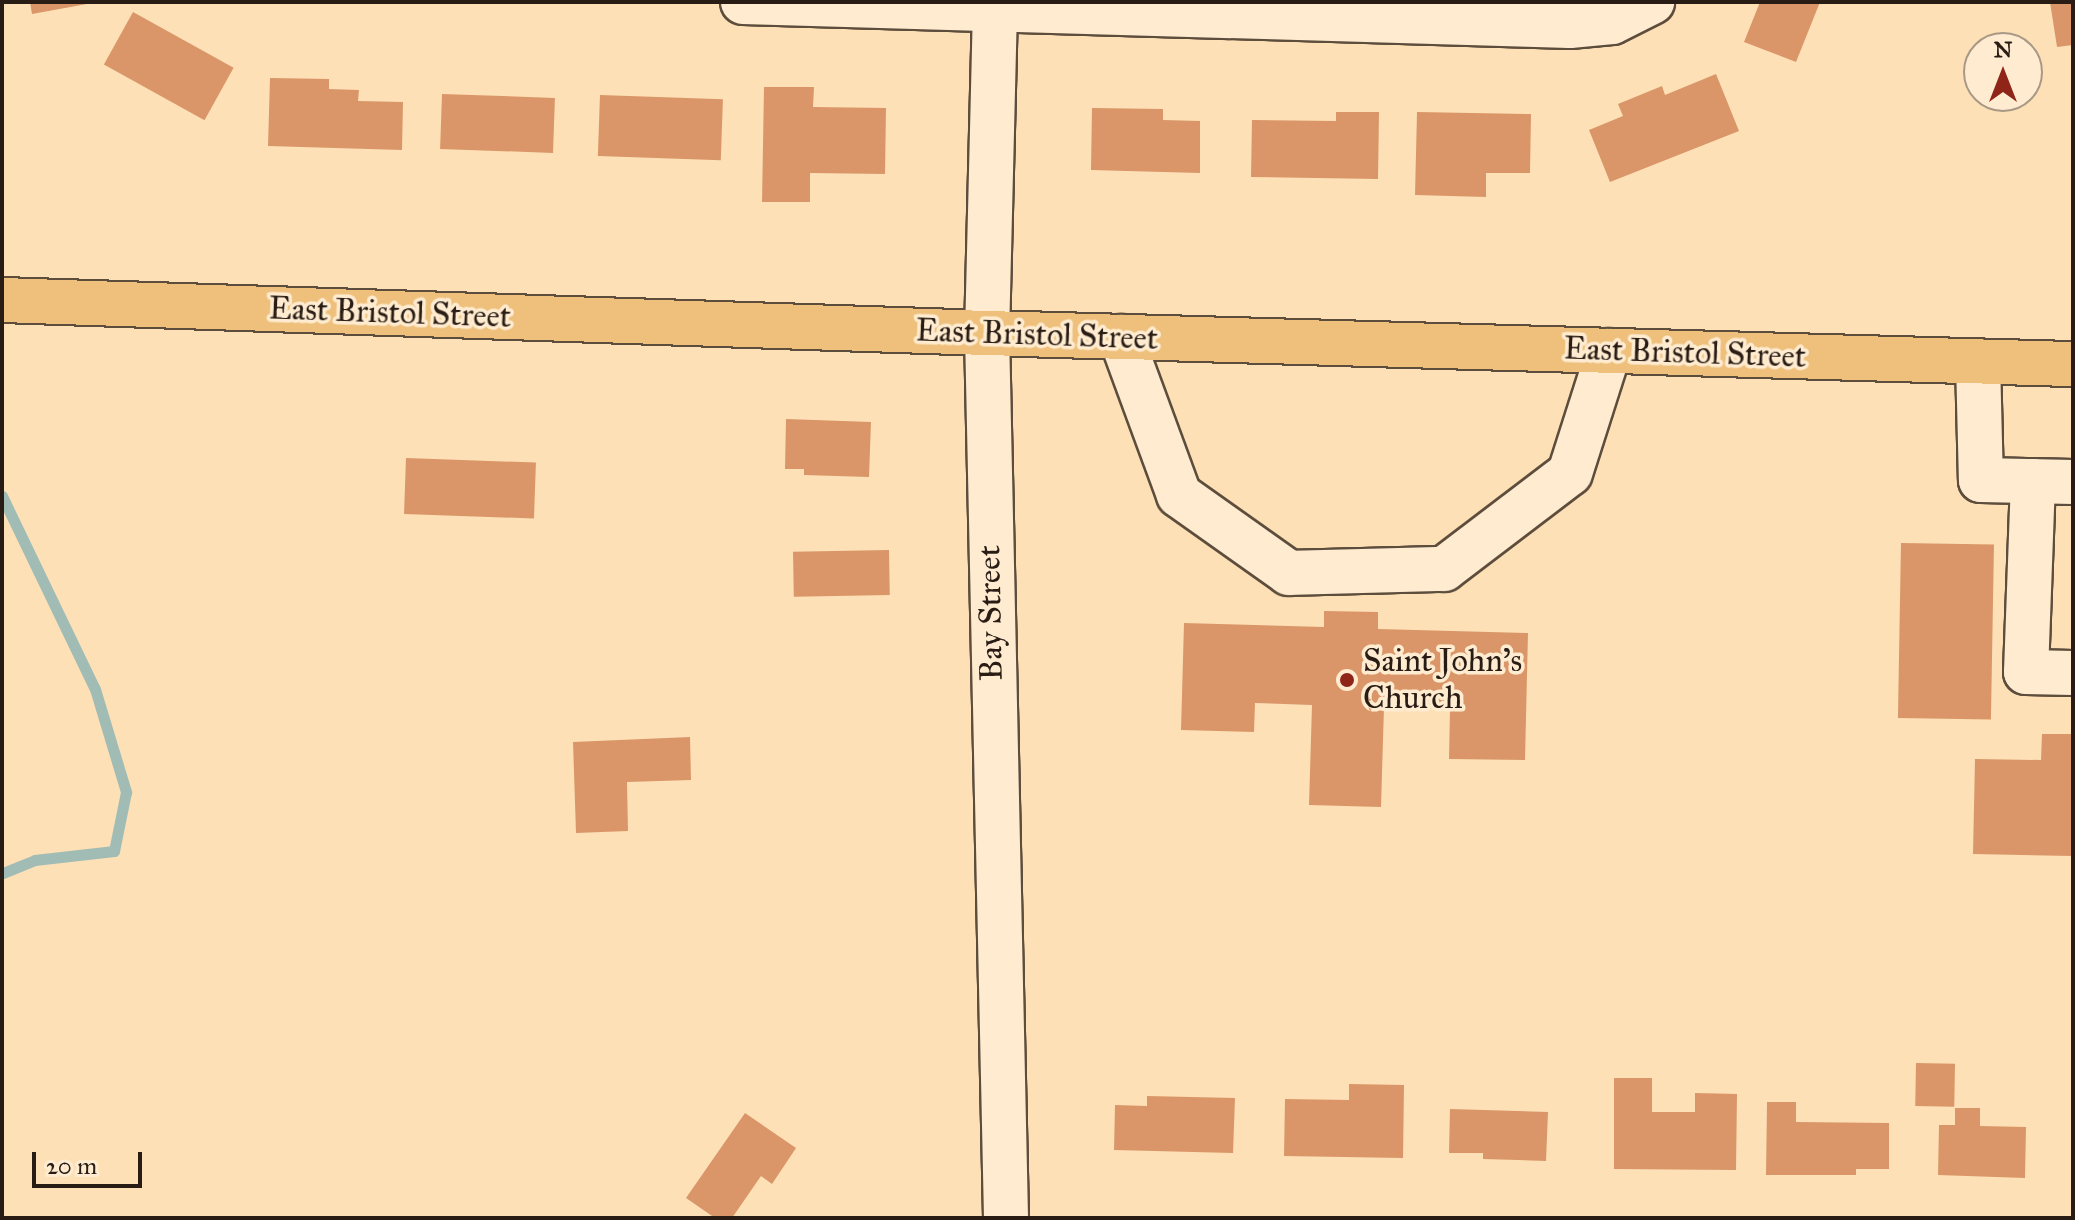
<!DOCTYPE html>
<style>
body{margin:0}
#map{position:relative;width:2075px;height:1220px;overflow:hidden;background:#fde0b6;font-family:"IM FELL Great Primer",serif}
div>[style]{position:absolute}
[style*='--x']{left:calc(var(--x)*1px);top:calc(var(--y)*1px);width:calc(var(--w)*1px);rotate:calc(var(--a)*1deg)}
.stream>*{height:11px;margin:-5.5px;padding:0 5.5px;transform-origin:5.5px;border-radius:5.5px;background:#a0bcb4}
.building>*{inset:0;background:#da9668;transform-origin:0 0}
.roads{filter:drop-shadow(2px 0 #5d4d3c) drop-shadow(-2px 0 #5d4d3c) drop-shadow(0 2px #5d4d3c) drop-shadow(0 -2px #5d4d3c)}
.minor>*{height:44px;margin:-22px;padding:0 22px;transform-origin:22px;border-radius:22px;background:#feebd0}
.major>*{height:44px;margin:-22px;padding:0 22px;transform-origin:22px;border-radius:22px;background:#eec07b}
.dots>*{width:22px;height:22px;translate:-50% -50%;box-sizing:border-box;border:4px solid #feebd0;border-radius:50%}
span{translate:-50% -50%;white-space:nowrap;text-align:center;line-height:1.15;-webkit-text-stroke:7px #feebd0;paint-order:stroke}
.street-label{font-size:32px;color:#281c14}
.poi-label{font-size:32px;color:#281c14}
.left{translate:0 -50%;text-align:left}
.frame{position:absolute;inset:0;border:4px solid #281c14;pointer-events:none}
.north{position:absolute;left:1963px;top:32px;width:80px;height:80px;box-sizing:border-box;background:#feebd0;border:2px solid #a89885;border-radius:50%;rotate:0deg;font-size:22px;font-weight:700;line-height:32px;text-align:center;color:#281c14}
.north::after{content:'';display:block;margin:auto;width:28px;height:36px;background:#8f2418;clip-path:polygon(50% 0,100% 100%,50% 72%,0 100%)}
.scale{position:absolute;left:32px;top:1152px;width:110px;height:36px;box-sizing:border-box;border:4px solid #281c14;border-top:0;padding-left:10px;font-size:24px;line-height:28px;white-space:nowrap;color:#281c14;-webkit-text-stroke:6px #feebd0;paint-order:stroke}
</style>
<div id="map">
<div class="stream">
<i style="--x:2;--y:496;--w:214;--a:64.3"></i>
<i style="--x:95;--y:689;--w:108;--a:73.2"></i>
<i style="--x:126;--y:792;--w:60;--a:101.5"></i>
<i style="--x:114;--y:851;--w:80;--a:173.5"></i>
<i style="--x:35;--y:860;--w:35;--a:158"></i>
</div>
<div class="building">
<i style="clip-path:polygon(30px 2px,87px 2px,87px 4px,32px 14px)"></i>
<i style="clip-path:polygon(1760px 2px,1820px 2px,1796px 62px,1744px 42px)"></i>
<i style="clip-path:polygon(2050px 2px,2073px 2px,2073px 45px,2057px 47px)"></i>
<i style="left:133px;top:12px;width:115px;height:60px;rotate:29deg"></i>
<i style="clip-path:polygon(1716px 74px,1739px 131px,1610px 182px,1589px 130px,1623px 116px,1618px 104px,1662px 86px,1665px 95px)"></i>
<i style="clip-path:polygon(270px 78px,329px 79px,329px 89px,359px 90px,358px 101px,403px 102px,402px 150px,268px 146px)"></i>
<i style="clip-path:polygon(764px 87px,814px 87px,813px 107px,886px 108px,885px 174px,810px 173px,810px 202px,762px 202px)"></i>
<i style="left:442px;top:94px;width:113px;height:55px;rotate:2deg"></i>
<i style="left:600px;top:95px;width:123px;height:61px;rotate:2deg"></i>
<i style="clip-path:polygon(1092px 108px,1163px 109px,1163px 120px,1200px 121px,1200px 173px,1091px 170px)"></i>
<i style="clip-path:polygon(1336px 112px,1379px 112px,1378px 179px,1251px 177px,1252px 120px,1336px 121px)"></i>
<i style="clip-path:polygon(1417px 112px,1531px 114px,1530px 173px,1486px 173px,1486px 197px,1415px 195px)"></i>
<i style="clip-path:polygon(786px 419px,871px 422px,869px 477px,804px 475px,804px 469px,785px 469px)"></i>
<i style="left:406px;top:458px;width:130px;height:56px;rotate:2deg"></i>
<i style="left:1901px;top:543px;width:93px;height:175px;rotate:1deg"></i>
<i style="left:889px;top:550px;width:45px;height:96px;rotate:89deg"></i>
<i style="clip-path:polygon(1324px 611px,1378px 612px,1378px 629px,1528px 633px,1525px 760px,1449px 759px,1450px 709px,1384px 707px,1381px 807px,1309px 805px,1312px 705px,1255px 703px,1254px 732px,1181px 730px,1184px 623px,1324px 627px)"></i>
<i style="clip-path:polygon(2042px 734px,2073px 734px,2073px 856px,1973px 854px,1975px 759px,2041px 760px)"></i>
<i style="clip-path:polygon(690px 737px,691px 780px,627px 782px,628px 831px,576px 833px,573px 742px)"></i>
<i style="left:1916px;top:1063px;width:39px;height:43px;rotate:1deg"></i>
<i style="clip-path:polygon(1614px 1078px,1652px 1078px,1652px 1112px,1695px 1112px,1695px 1093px,1737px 1094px,1736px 1170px,1614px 1169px)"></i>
<i style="clip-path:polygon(1349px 1084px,1404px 1085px,1403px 1158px,1284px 1156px,1285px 1099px,1349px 1100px)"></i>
<i style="clip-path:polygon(1147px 1096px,1235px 1098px,1233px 1153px,1114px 1150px,1115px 1105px,1147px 1106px)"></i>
<i style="clip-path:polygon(1767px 1102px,1796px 1102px,1796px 1122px,1889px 1123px,1889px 1169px,1856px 1169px,1856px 1175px,1766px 1175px)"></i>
<i style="clip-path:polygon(1955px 1108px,1980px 1108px,1980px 1126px,2026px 1127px,2025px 1178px,1938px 1175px,1939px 1125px,1955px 1125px)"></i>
<i style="clip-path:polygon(1450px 1109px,1548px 1112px,1546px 1161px,1483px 1159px,1483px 1153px,1449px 1153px)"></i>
<i style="clip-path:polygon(745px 1113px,796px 1148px,772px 1184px,761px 1176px,732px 1218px,715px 1218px,686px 1198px)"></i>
</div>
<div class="roads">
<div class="minor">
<i style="--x:743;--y:2;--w:827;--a:1.66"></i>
<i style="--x:1570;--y:26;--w:42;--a:-5.4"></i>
<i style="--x:1612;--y:22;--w:45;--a:-26.6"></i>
<i style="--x:995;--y:8;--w:325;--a:91.4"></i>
<i style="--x:987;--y:333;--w:885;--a:88.77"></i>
<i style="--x:1121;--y:337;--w:168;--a:69.8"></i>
<i style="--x:1179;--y:495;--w:135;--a:35.3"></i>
<i style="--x:1289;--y:573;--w:155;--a:-1.5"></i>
<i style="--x:1444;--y:569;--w:158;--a:-37.3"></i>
<i style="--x:1570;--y:473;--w:128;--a:-72.3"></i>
<i style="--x:1978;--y:361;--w:119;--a:88.6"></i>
<i style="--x:1981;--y:480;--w:92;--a:1.2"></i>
<i style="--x:2033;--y:481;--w:191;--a:92.1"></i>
<i style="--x:2026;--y:672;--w:47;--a:1.2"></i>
</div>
<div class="major">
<i style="--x:2;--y:300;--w:986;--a:1.92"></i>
<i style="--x:987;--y:333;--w:1086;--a:1.64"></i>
</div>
</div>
<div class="dots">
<i style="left:1347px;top:680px;background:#8f2418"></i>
</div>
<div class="street-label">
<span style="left:390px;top:313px;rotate:2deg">East Bristol Street</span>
<span style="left:1037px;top:335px;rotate:2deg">East Bristol Street</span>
<span style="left:1685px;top:353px;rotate:2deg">East Bristol Street</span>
<span style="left:991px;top:613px;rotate:-91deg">Bay Street</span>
</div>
<div class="poi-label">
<span class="left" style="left:1363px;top:680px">Saint John's<br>Church</span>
</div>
<div class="frame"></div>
<div class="north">N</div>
<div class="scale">20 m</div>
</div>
